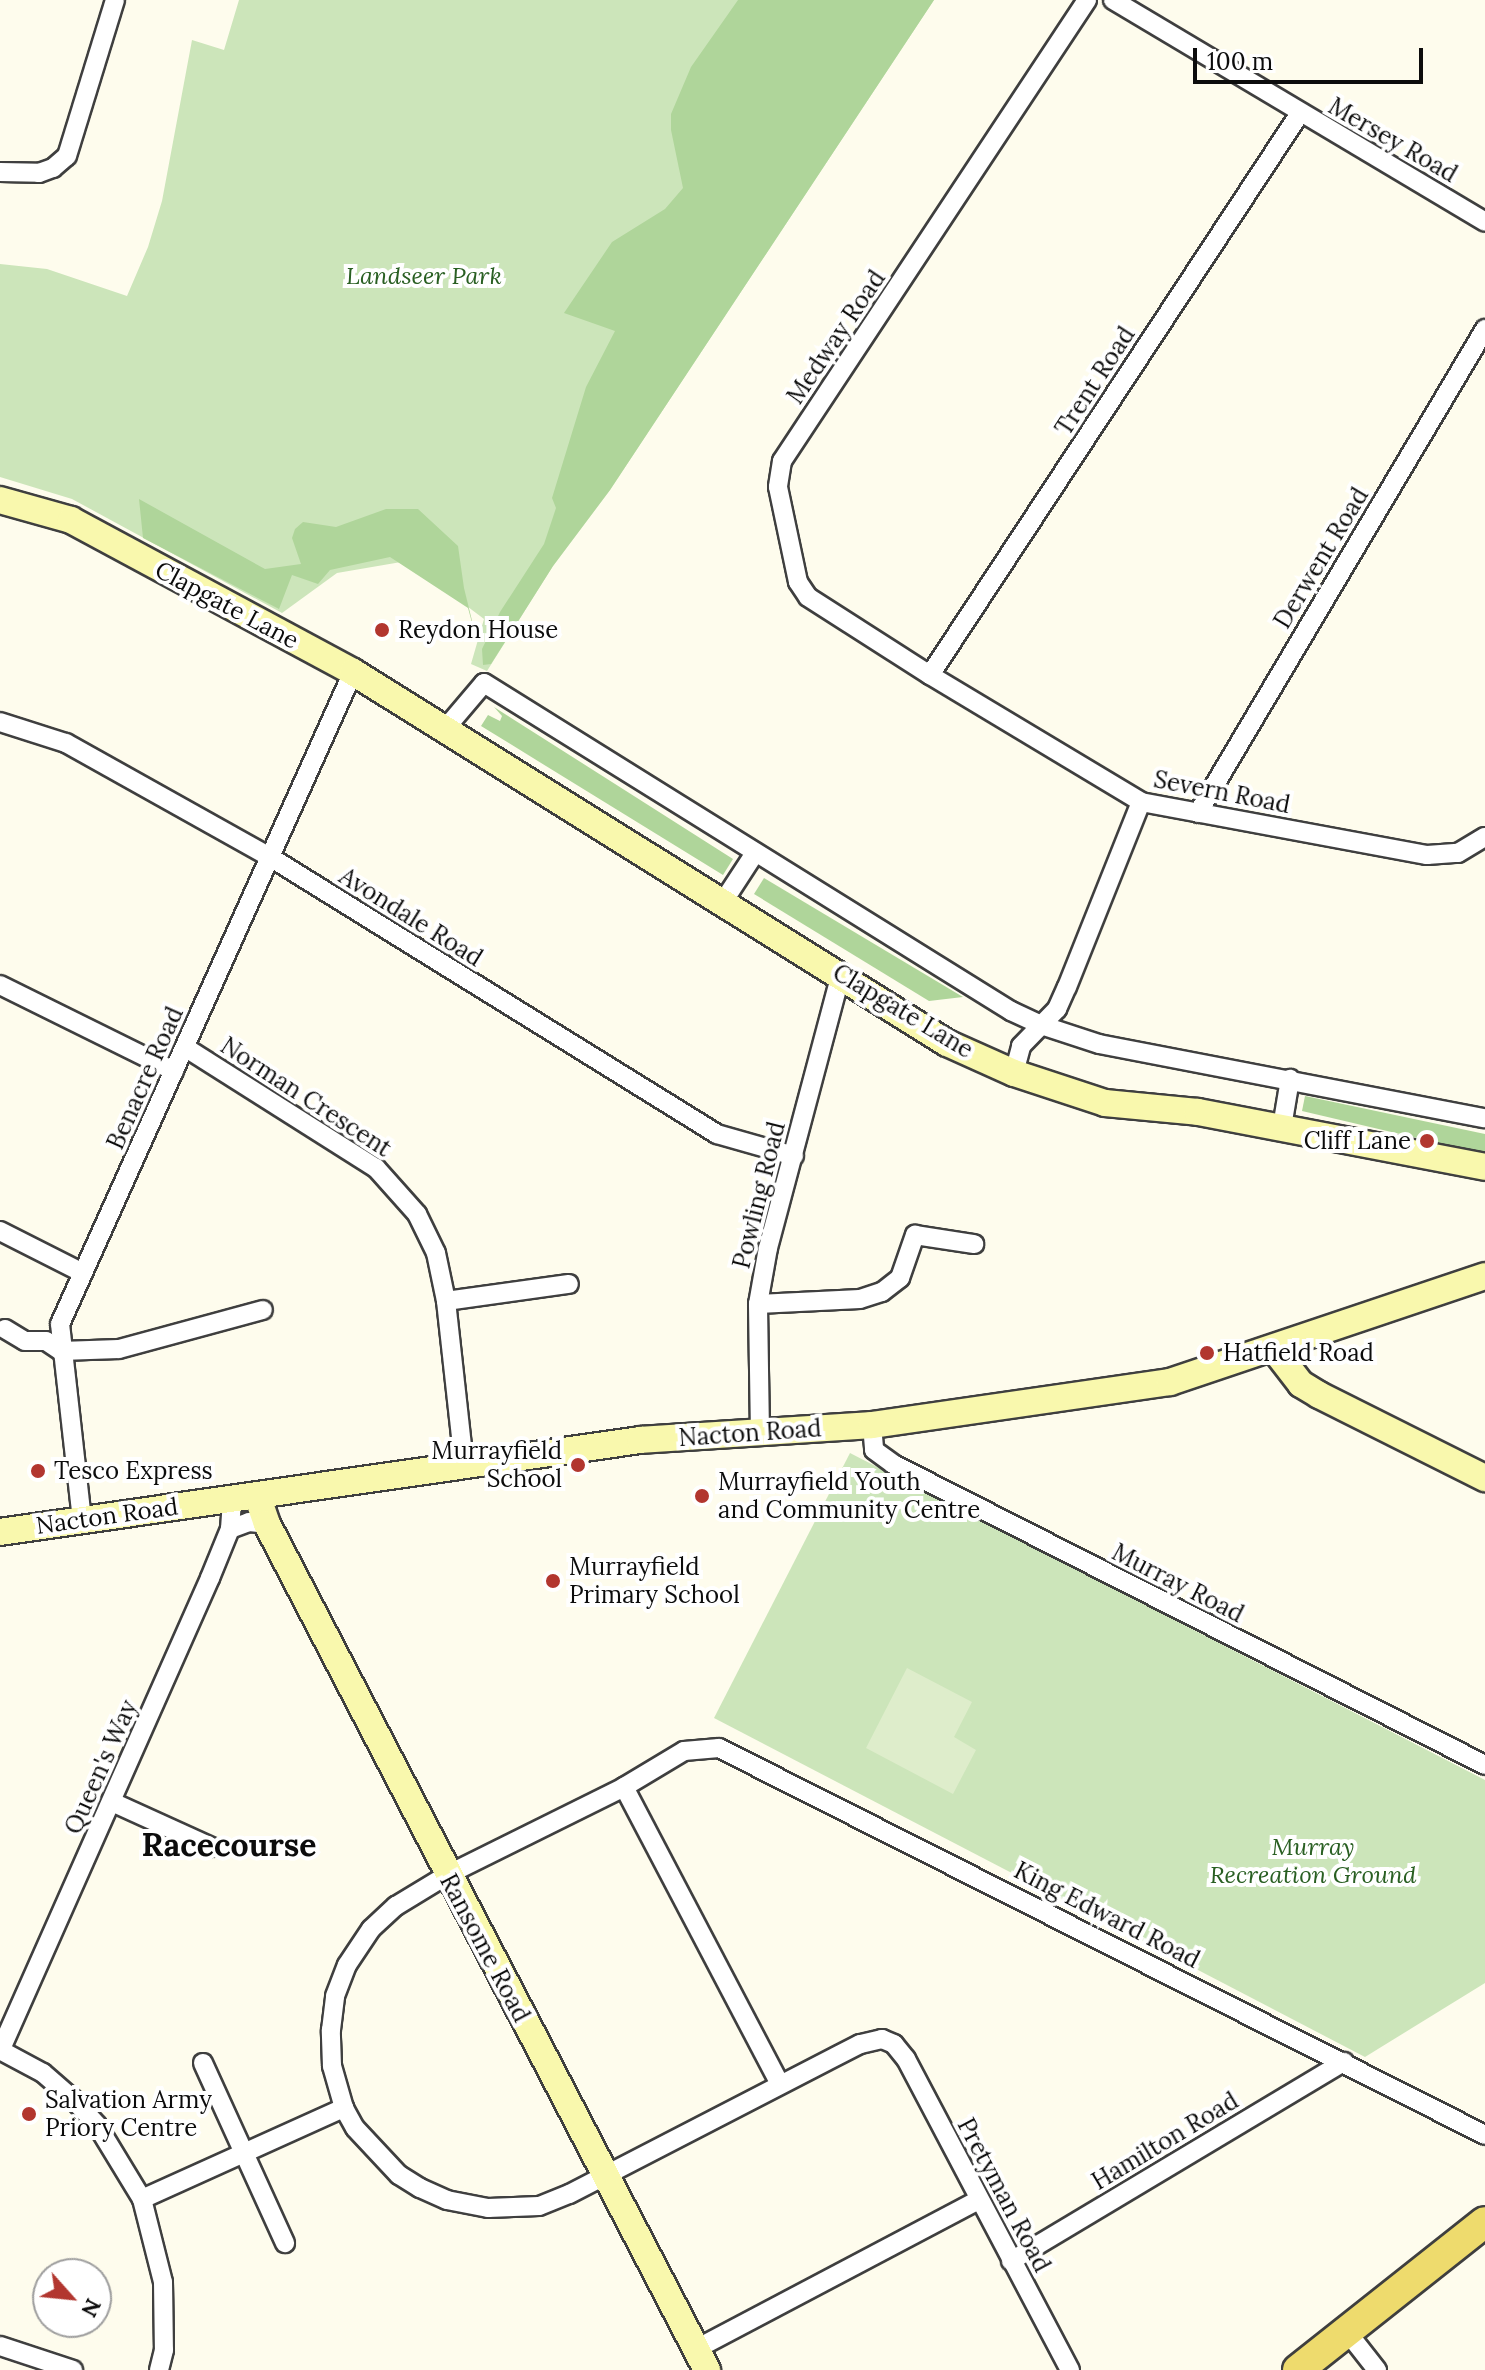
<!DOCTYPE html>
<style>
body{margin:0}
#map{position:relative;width:1485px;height:2370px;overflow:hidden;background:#fefced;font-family:Lora,serif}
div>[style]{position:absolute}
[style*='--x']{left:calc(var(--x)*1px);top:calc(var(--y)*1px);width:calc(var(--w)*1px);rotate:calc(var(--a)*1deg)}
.green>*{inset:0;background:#cce5ba}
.forest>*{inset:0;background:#afd59a}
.pitch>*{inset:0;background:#deedcb}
.roads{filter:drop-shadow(2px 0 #3f3f3f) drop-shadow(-2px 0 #3f3f3f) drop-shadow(0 2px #3f3f3f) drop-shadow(0 -2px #3f3f3f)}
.street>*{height:18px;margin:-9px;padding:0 9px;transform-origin:9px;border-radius:9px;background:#fff}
.secondary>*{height:26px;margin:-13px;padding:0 13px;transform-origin:13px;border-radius:13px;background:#f9f8ad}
.primary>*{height:30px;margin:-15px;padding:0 15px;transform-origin:15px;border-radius:15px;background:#eedb6d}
.dots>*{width:22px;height:22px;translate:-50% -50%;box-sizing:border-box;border:4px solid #fff;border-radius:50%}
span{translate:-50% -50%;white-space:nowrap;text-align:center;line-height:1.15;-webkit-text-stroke:8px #fff;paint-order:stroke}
.street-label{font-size:24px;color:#0c0c0c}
.park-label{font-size:24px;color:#295f22;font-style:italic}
.poi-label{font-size:24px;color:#0c0c0c}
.left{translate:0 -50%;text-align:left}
.right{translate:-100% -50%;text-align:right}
.district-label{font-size:32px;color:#0c0c0c;font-weight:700}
.north{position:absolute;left:32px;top:2258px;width:80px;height:80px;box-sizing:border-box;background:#fff;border:2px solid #9e9e9e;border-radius:50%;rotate:117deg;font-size:22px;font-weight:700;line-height:32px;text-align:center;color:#0c0c0c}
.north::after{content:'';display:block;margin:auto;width:28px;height:36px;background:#b2362f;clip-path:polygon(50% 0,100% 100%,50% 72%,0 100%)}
.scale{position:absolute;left:1193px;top:48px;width:230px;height:36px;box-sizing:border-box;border:4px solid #0c0c0c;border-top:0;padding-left:10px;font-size:24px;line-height:28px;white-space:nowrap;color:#0c0c0c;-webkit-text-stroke:6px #fff;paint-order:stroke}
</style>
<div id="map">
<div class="green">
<i style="clip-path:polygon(239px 0,934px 0,610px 490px,553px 566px,487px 671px,471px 664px,484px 619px,407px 561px,337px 573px,282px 613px,72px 499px,0 477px,0 264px,47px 269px,127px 296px,148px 247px,162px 201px,192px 40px,224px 50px)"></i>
<i style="clip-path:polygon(850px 1453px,1485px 1780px,1485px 1983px,1365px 2057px,714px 1718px)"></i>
</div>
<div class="forest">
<i style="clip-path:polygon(738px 0,934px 0,610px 490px,553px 566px,491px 664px,483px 665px,482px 649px,500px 612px,544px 544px,556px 508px,552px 498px,586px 387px,615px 331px,564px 313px,612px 242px,665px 209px,683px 188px,671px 130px,671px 114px,691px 67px)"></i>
<i style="clip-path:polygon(139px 499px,265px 569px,301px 564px,292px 538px,295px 529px,303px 522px,336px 527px,386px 509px,418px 509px,458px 546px,464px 588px,477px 641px,477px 669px,477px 641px,468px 608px,390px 557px,330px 570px,318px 584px,292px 575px,279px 609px,143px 538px)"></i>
<i style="clip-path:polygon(494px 707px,733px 859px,723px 875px,481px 726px,488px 715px,500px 721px,502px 716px)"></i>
<i style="clip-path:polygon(764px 878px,963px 997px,929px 1001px,754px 894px)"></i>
<i style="clip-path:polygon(1305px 1096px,1485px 1134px,1485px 1154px,1302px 1111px)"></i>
</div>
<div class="pitch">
<i style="clip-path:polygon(907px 1668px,972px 1702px,954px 1737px,976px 1750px,953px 1794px,866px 1748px)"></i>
</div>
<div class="roads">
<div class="street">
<i style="--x:1087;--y:0;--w:553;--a:123.49"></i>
<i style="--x:782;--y:461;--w:26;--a:99"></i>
<i style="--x:778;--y:487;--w:97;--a:78.1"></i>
<i style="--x:798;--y:582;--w:18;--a:56"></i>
<i style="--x:808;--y:597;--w:145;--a:32.6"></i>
<i style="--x:930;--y:675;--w:246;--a:31"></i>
<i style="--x:1141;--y:802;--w:291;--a:10.5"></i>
<i style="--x:1427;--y:855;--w:31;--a:-4"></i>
<i style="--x:1458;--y:853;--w:31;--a:-31"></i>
<i style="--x:1113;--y:0;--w:433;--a:30.8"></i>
<i style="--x:0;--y:172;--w:39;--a:1"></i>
<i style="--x:39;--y:173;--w:15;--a:-20"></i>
<i style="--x:53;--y:168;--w:18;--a:-41"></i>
<i style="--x:67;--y:156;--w:163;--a:-72.9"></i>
<i style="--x:930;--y:675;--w:673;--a:-56.64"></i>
<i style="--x:0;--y:722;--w:69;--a:17.7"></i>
<i style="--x:66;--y:743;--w:234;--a:29.2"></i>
<i style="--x:270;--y:857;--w:526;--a:31.79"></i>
<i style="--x:717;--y:1134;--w:80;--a:15.9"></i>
<i style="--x:445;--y:729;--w:60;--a:-49.7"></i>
<i style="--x:484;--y:683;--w:621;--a:31.9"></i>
<i style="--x:1011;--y:1011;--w:33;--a:25"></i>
<i style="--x:1041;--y:1025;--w:61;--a:18.1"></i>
<i style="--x:1099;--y:1044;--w:393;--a:10.9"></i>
<i style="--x:1198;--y:813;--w:563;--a:-59.33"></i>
<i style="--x:723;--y:902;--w:59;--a:-56.9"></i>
<i style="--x:0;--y:985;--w:194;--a:26.3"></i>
<i style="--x:186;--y:1048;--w:225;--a:32.3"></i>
<i style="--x:376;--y:1168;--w:62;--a:48.3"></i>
<i style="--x:417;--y:1214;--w:43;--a:64"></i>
<i style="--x:436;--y:1253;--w:49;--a:78.2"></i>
<i style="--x:446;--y:1301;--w:164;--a:83.7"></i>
<i style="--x:1014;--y:1073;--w:28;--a:-75"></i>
<i style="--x:1021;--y:1046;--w:52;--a:-45.8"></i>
<i style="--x:1057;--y:1009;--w:24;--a:-66"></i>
<i style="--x:1067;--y:987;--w:199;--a:-68.2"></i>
<i style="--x:1282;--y:1127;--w:49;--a:-80.5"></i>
<i style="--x:0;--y:1231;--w:93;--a:26.8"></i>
<i style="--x:446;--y:1301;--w:124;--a:-7.9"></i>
<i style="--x:758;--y:1304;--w:102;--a:-2.8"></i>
<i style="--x:860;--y:1299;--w:23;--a:-18"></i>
<i style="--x:882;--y:1292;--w:23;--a:-38"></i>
<i style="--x:900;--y:1278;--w:46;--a:-70.8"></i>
<i style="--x:915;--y:1235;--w:60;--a:8.7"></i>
<i style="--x:5;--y:1329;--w:23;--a:31"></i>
<i style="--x:25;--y:1341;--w:21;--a:0"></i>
<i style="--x:46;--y:1341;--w:18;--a:34"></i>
<i style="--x:61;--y:1351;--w:58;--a:-2"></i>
<i style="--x:119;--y:1349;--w:149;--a:-15.2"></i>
<i style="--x:872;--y:1425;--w:25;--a:85"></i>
<i style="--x:874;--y:1450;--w:24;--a:36"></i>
<i style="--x:893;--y:1464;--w:664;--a:26.95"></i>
<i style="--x:760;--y:1433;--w:129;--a:-90.9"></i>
<i style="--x:758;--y:1304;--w:57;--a:-79.9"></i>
<i style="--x:768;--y:1248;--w:284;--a:-75.1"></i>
<i style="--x:82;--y:1520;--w:197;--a:-96.4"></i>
<i style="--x:60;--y:1324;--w:715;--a:-65.8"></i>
<i style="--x:230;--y:1529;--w:20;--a:-20"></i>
<i style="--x:249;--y:1522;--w:18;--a:6"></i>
<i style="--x:624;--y:1787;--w:335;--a:62.3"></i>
<i style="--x:112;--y:1802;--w:109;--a:24.4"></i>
<i style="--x:0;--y:2050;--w:49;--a:28.1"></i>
<i style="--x:43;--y:2073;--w:38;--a:41"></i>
<i style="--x:72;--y:2098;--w:37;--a:47"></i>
<i style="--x:97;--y:2125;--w:87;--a:58.7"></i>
<i style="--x:142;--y:2199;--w:86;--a:75.8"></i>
<i style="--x:163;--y:2282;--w:68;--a:89.2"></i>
<i style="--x:164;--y:2350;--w:21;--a:104"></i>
<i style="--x:0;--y:2051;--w:518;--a:-66.06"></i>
<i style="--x:210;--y:1578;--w:53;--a:-67.8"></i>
<i style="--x:230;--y:1529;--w:30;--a:-86"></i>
<i style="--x:203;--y:2063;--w:198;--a:65.5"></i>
<i style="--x:142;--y:2199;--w:222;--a:-24.3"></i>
<i style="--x:1011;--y:2261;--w:388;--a:-30.9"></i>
<i style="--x:1348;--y:2333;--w:47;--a:51.9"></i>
<i style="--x:0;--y:2346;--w:77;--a:18.2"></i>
<i style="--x:696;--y:2349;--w:320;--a:-27.8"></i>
<i style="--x:1070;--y:2370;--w:352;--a:-117.8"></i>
<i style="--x:906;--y:2059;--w:19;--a:-129"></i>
<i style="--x:894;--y:2044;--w:13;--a:-157"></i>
<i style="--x:882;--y:2039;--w:23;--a:167"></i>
<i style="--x:860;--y:2044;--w:327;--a:152.7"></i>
<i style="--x:569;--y:2194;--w:32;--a:158"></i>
<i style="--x:539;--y:2206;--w:51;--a:177.8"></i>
<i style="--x:488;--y:2208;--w:42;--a:-169"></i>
<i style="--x:447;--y:2200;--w:30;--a:-156"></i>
<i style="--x:420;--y:2188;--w:25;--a:-148"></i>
<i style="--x:399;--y:2175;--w:64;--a:-133.1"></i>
<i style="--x:355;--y:2128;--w:23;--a:-119"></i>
<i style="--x:344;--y:2108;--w:44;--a:-105.9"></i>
<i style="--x:332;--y:2066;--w:36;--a:-92"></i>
<i style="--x:331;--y:2030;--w:34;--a:-83"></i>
<i style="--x:335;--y:1996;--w:33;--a:-69"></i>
<i style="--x:347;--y:1965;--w:43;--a:-56.3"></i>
<i style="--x:371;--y:1929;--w:34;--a:-43"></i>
<i style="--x:396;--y:1906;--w:60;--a:-31.3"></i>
<i style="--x:447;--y:1875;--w:198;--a:-26.4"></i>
<i style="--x:624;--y:1787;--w:70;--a:-31"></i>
<i style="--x:684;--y:1751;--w:35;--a:-5"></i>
<i style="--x:719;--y:1748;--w:858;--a:26.8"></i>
</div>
<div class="secondary">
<i style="--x:0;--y:500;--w:74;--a:15.7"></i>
<i style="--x:71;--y:520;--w:320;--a:28.3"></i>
<i style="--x:353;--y:672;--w:700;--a:31.99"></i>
<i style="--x:947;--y:1043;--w:73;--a:24.1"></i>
<i style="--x:1014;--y:1073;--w:96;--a:18.2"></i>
<i style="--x:1105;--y:1103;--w:93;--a:5.5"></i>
<i style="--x:1198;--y:1112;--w:292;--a:10.8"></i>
<i style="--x:1274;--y:1349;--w:44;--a:52.4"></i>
<i style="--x:1301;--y:1384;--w:21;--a:31"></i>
<i style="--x:1319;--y:1395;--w:186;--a:26.6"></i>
<i style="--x:257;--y:1495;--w:31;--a:71"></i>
<i style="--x:267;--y:1524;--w:954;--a:62.52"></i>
<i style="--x:0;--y:1532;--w:647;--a:-8.18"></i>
<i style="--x:640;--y:1440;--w:232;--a:-3.7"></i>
<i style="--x:872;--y:1425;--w:301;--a:-8.2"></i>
<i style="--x:1170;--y:1382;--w:332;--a:-18.6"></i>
</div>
<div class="primary">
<i style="--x:1298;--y:2370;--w:238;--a:-38.4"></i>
</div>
</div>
<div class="dots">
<i style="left:382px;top:630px;background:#b2362f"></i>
<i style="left:1427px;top:1141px;background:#b2362f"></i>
<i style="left:1207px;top:1353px;background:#b2362f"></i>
<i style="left:578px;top:1465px;background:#b2362f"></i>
<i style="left:38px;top:1471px;background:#b2362f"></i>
<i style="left:702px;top:1496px;background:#b2362f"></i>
<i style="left:553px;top:1581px;background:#b2362f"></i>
<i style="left:29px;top:2114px;background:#b2362f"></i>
</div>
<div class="street-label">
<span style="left:1393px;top:140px;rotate:30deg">Mersey Road</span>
<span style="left:836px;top:337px;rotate:-56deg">Medway Road</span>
<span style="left:1095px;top:381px;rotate:-57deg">Trent Road</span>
<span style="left:1321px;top:558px;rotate:-59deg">Derwent Road</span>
<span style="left:227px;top:605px;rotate:28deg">Clapgate Lane</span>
<span style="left:1222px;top:792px;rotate:11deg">Severn Road</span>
<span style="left:411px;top:917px;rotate:32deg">Avondale Road</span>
<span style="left:903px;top:1011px;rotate:31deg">Clapgate Lane</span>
<span style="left:145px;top:1078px;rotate:-66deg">Benacre Road</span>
<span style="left:306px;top:1097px;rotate:33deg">Norman Crescent</span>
<span style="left:759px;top:1195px;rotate:-76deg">Powling Road</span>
<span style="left:750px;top:1433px;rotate:-4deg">Nacton Road</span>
<span style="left:107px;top:1516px;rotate:-8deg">Nacton Road</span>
<span style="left:1178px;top:1583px;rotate:27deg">Murray Road</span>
<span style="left:101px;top:1767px;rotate:-66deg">Queen's Way</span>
<span style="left:1107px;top:1915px;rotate:27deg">King Edward Road</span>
<span style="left:485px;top:1948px;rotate:62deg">Ransome Road</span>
<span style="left:1165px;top:2141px;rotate:-31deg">Hamilton Road</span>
<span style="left:1004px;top:2195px;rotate:62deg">Pretyman Road</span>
</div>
<div class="park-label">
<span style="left:424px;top:276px">Landseer Park</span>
<span style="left:1313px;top:1861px">Murray<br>Recreation Ground</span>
</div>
<div class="poi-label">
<span class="left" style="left:398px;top:630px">Reydon House</span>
<span class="right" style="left:1411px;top:1141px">Cliff Lane</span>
<span class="left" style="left:1223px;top:1353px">Hatfield Road</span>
<span class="right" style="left:562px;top:1465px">Murrayfield<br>School</span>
<span class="left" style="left:54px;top:1471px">Tesco Express</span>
<span class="left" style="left:718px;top:1496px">Murrayfield Youth<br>and Community Centre</span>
<span class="left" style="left:569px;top:1581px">Murrayfield<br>Primary School</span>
<span class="left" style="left:45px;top:2114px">Salvation Army<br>Priory Centre</span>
</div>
<div class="district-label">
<span style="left:229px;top:1845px">Racecourse</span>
</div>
<div class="north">N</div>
<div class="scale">100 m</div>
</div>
